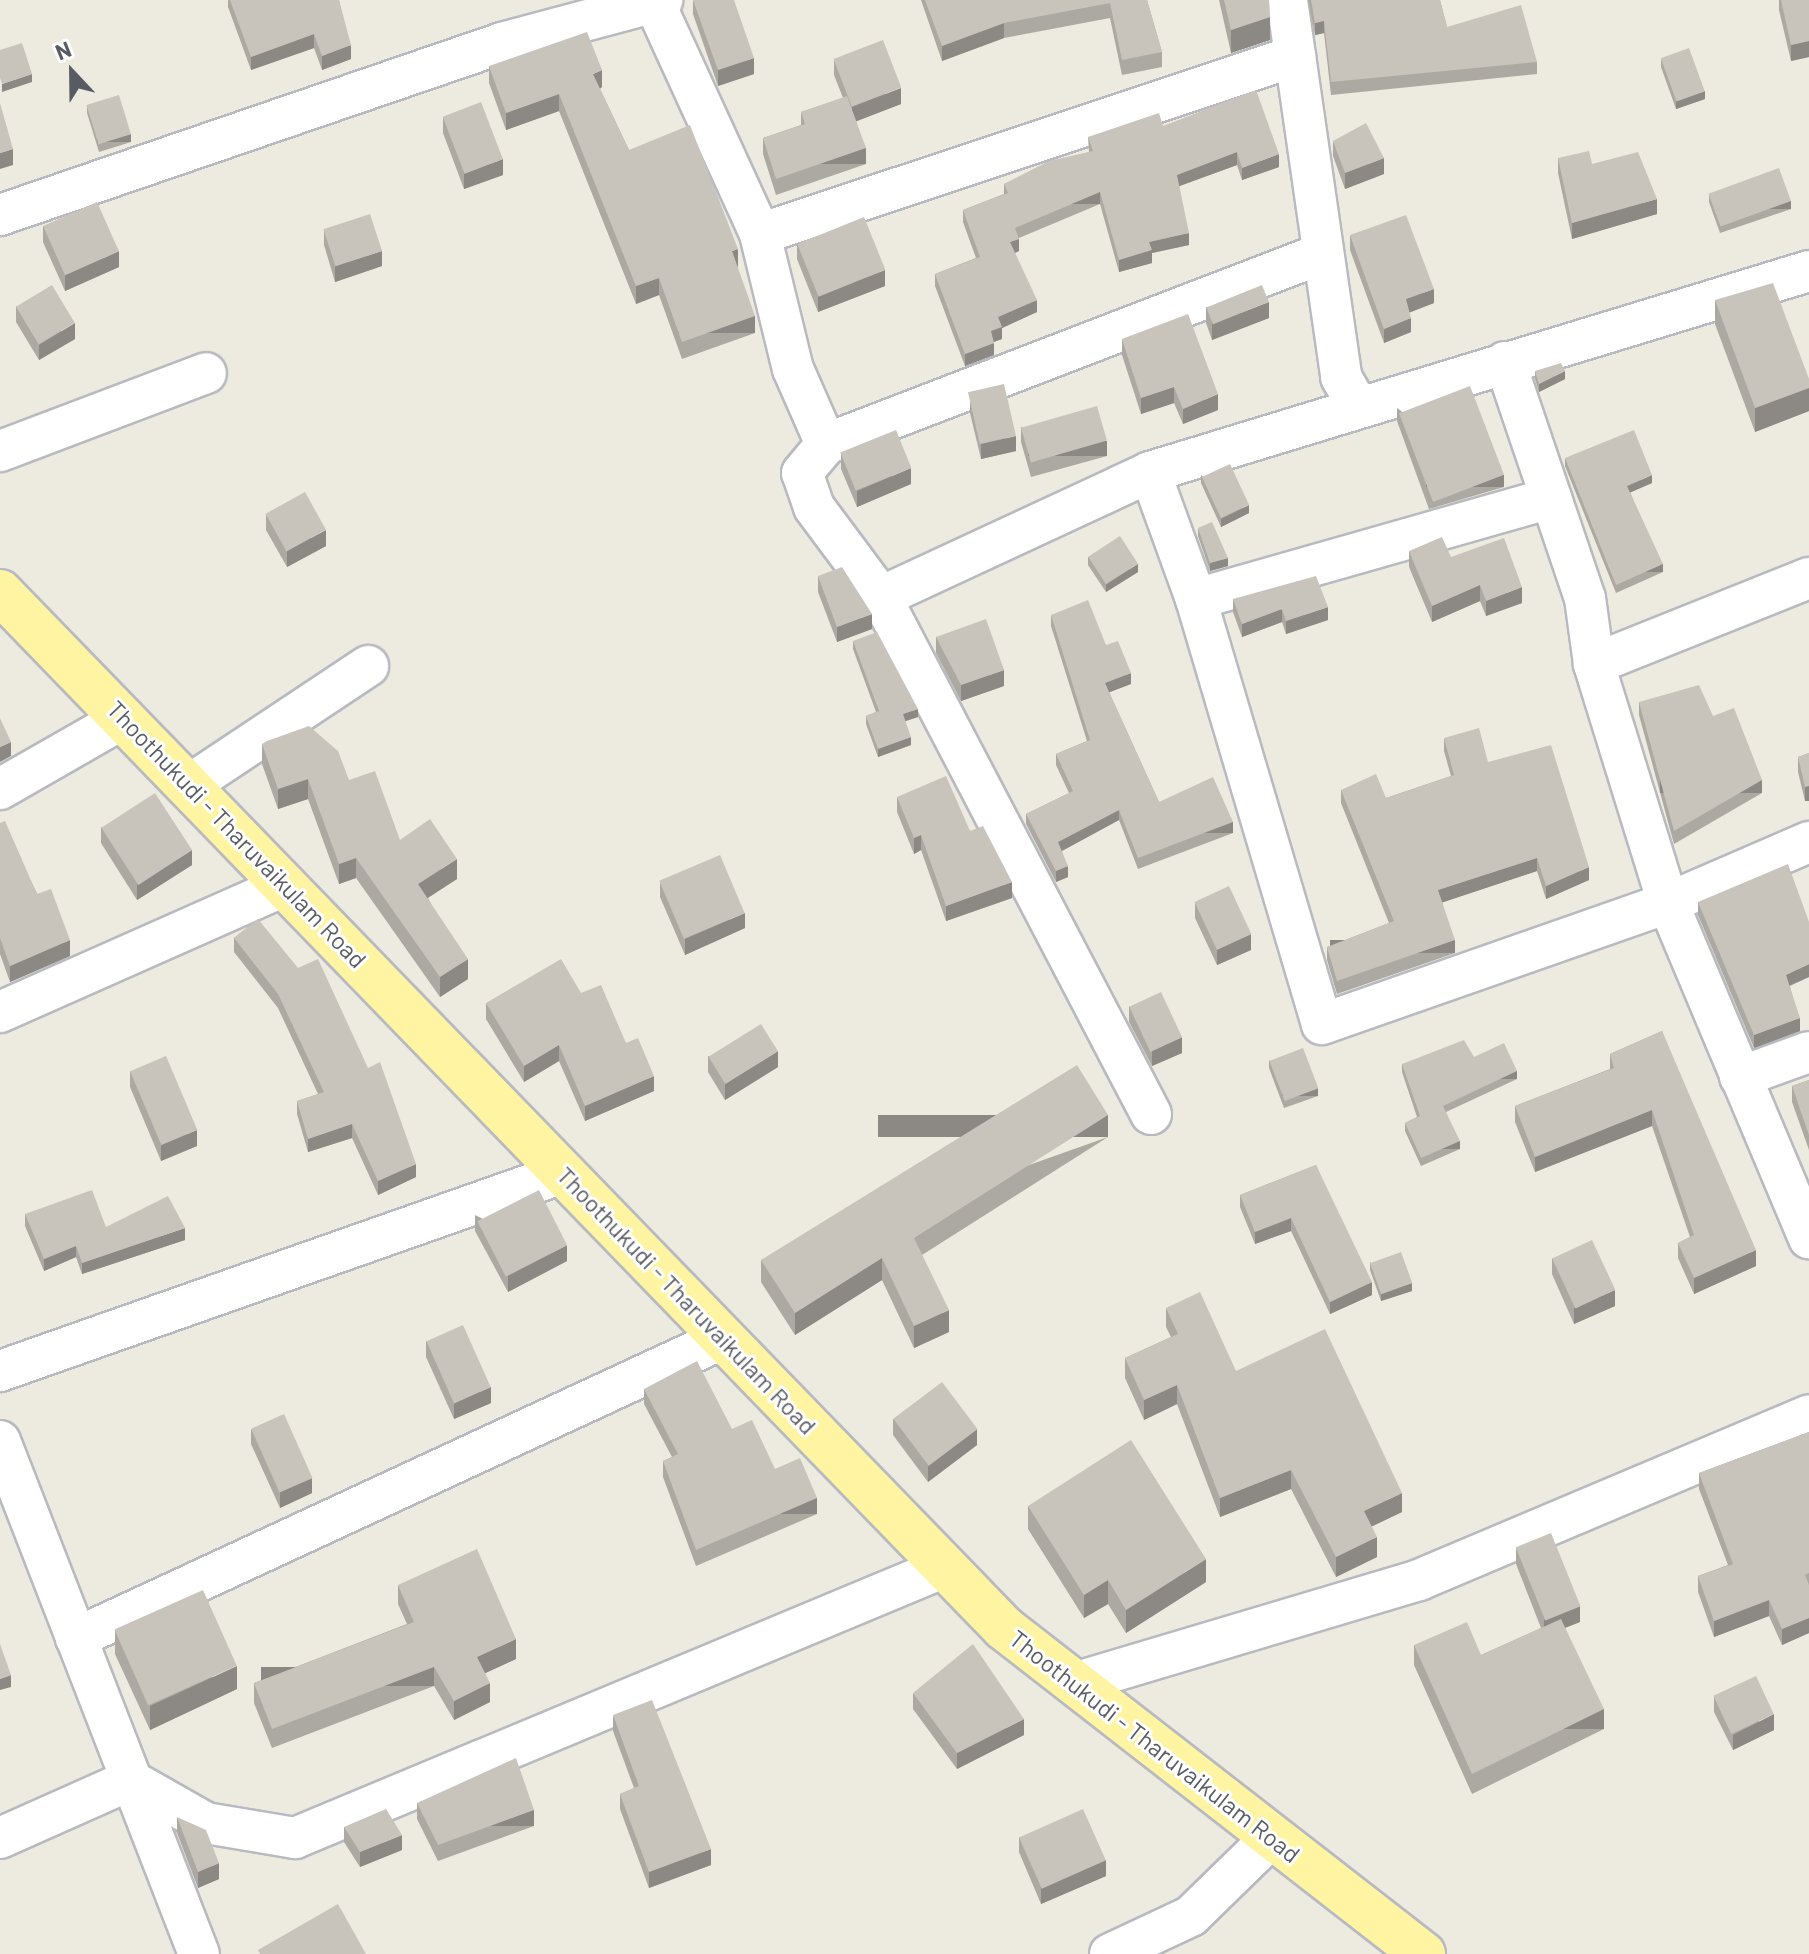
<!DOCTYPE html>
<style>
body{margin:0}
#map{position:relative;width:1809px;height:1954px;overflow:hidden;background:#edeadf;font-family:Barlow,sans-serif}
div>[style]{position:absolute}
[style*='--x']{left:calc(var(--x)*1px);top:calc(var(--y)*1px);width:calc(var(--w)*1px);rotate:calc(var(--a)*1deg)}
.roads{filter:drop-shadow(2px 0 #b7bac0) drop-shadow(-2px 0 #b7bac0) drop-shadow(0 2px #b7bac0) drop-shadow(0 -2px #b7bac0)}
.minor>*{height:40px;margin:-20px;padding:0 20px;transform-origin:20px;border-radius:20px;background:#fff}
.major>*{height:44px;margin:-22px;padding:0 22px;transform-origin:22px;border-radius:22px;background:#fff4a2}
.wall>*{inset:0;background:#aca9a2}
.shaded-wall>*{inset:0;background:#8c8984;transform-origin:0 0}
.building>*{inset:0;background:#c8c4bc;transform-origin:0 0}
span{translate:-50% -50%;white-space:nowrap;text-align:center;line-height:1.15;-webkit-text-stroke:6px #fff;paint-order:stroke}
.street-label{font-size:24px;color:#585c62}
.north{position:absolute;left:32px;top:32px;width:80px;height:80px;-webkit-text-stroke:6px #fff;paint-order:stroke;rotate:338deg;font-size:22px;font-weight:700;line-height:32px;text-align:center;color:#585c62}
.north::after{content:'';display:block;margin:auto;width:28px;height:36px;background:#585c62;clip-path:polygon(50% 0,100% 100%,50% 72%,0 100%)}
</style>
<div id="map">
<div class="roads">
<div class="minor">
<i style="--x:1287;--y:0;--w:381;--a:81.8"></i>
<i style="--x:1341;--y:377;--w:34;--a:60"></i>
<i style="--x:654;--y:2;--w:255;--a:65.4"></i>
<i style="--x:760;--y:234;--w:139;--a:76.3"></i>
<i style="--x:793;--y:369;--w:82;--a:66.3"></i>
<i style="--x:0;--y:215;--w:531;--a:-18.91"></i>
<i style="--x:502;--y:43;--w:166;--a:-15"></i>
<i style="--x:760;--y:234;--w:564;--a:-18.4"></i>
<i style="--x:1505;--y:362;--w:249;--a:71.3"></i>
<i style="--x:1585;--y:598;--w:67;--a:82.2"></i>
<i style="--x:1594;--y:664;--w:250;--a:72.8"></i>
<i style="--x:1668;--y:903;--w:154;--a:-23.4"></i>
<i style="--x:0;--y:451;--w:220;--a:-20.7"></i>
<i style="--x:1150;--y:472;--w:135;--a:70.1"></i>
<i style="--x:1196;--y:599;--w:443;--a:73.5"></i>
<i style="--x:1322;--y:1024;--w:367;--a:-19.3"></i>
<i style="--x:1668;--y:903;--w:364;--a:67.2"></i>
<i style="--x:881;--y:597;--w:112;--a:-126.7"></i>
<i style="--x:814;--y:507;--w:36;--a:-109"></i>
<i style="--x:802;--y:473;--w:38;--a:-50"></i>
<i style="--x:826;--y:444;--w:532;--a:-21.02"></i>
<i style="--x:1196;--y:599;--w:369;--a:-15.9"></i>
<i style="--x:1594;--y:664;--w:232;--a:-21.8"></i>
<i style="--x:189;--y:785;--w:215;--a:-33.6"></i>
<i style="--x:0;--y:789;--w:143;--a:-29.8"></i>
<i style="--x:0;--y:1012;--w:313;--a:-23.9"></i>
<i style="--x:1740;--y:1077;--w:73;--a:-19.9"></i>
<i style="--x:1151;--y:1114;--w:583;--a:-117.58"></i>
<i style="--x:881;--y:597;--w:297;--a:-24.9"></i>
<i style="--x:1150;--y:472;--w:689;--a:-16.96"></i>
<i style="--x:0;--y:1371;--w:597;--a:-19.38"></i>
<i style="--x:0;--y:1441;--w:550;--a:68.8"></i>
<i style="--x:76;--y:1638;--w:714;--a:-24.84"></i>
<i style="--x:1074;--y:1683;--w:360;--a:-16.6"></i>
<i style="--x:1419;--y:1580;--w:423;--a:-22.9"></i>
<i style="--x:0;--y:1838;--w:142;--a:-24"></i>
<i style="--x:130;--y:1780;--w:87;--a:29.5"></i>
<i style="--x:206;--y:1823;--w:90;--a:9.6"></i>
<i style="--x:295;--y:1838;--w:704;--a:-22.63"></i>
<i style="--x:1110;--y:1954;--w:89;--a:-25.1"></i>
<i style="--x:1191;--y:1916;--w:112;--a:-44.3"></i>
</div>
<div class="major">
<i style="--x:0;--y:592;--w:1443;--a:45.9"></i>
<i style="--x:1004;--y:1628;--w:531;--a:37.88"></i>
</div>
</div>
<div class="wall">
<i style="clip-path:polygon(228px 0,339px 0,351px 59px,322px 70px,314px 48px,251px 70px,228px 7px)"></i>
<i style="clip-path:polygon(693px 0,754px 74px,718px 86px,693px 14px)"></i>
<i style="clip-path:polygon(921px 0,1147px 0,1162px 52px,1162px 67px,1122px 75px,1110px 18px,1004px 38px,942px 61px)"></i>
<i style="clip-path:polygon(1219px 0,1269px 0,1270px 40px,1231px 53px)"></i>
<i style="clip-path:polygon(1308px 0,1440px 0,1447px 27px,1537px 62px,1537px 74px,1331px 95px,1324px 33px,1315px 35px)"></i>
<i style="clip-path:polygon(1779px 0,1809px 0,1809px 57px,1791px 61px,1779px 10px)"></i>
<i style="clip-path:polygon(834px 59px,901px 104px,856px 121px,866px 164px,776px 195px,763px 154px,763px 138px,801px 125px,801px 112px,843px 98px,834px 75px)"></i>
<i style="clip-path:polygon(1661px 59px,1705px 99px,1676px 109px,1661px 67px)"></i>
<i style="clip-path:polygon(489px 66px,602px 87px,600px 89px,629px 150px,738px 267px,737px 267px,755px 333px,682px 359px,659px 295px,636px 304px,559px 111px,506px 130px,489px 83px)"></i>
<i style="clip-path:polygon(87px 105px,131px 142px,99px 152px,87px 113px)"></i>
<i style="clip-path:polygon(443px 117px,503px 175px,464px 189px,443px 133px)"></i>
<i style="clip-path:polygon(1163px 126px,1279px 167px,1242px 180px,1237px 165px,1179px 186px,1189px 245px,1152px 253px,1152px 263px,1119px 272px,1100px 204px,1019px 238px,1019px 251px,1015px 253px,1037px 312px,1002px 328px,1002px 339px,993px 342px,994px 355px,965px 366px,935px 286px,935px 274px,976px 258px,963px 222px,963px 210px,1004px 194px,1004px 184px,1089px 152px,1088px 137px)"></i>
<i style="clip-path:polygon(1333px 141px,1384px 174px,1345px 189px,1333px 156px)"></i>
<i style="clip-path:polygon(1558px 158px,1592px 164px,1657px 214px,1572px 239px,1558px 173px)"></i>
<i style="clip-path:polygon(1709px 194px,1791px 209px,1720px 233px,1709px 202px)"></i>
<i style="clip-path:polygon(43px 226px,119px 267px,65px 291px,43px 242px)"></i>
<i style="clip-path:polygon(324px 230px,382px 266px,335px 282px,324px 245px)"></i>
<i style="clip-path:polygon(1350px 235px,1434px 303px,1409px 312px,1411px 332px,1384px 343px,1350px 250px)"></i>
<i style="clip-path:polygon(797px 243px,885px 286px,818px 312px,797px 259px)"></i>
<i style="clip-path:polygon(1715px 300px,1809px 379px,1809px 411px,1755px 432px,1715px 324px)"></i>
<i style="clip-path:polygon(16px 306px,75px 339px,39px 360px,16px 322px)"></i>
<i style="clip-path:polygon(1206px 307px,1269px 318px,1212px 340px,1206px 323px)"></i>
<i style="clip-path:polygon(1122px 339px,1218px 410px,1183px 424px,1174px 403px,1141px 414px,1122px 355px)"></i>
<i style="clip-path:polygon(1535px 371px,1565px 379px,1539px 392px,1535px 379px)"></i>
<i style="clip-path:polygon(970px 398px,1016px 451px,981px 459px,970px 413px)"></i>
<i style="clip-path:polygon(1397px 408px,1504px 487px,1429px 509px,1397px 421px)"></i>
<i style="clip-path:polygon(1021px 427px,1107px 456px,1031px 477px,1021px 442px)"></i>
<i style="clip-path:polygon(841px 453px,911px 484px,857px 507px,841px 469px)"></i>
<i style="clip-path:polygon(1565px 458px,1652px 483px,1630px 492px,1663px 572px,1616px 593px,1565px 466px)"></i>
<i style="clip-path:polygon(1201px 475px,1249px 513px,1221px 527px,1201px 483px)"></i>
<i style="clip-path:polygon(266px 514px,326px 546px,287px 567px,266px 530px)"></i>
<i style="clip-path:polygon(1198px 528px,1228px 566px,1210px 571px,1198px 536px)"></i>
<i style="clip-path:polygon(1409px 551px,1451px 557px,1522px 603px,1486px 616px,1480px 601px,1432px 622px,1409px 567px)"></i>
<i style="clip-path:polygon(1088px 557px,1138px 572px,1106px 592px,1088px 565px)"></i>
<i style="clip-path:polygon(818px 576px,872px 629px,837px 642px,818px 592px)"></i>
<i style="clip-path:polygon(1233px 599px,1328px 620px,1286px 634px,1282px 622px,1242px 637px,1233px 612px)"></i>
<i style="clip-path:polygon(1051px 615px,1106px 645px,1131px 684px,1109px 692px,1159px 802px,1233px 833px,1138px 869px,1119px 820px,1062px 851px,1068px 877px,1056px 882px,1026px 824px,1026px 814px,1069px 793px,1056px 765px,1056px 754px,1087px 741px,1051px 626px)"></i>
<i style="clip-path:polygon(936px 637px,1004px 686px,961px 701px,936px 653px)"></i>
<i style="clip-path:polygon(853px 641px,918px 717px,905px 721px,911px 745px,878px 757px,866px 724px,866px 716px,876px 712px,853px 649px)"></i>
<i style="clip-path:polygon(1639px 702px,1713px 716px,1762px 793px,1674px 844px,1639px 715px)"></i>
<i style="clip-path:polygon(1444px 738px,1488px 762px,1589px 880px,1546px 899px,1537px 871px,1442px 902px,1455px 953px,1337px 994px,1327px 960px,1327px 947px,1389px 923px,1341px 803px,1341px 790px,1386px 798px,1451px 776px,1444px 751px)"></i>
<i style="clip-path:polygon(262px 744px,349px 780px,400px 840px,457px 879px,428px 898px,468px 979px,440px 997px,356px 878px,339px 884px,308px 799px,278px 809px,262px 764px)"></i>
<i style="clip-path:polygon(1809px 753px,1805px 801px,1798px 772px,1798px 757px)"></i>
<i style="clip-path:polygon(897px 797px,970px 831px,1012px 898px,946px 921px,921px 850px,914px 854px,897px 812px)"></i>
<i style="clip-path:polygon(0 823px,70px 956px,10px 982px,0 954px)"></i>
<i style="clip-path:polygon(101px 827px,192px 865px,137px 900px,101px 843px)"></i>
<i style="clip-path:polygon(660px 882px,745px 928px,685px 955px,660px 897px)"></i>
<i style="clip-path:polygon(1195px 902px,1251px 950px,1217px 965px,1195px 918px)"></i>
<i style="clip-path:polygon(1698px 902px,1809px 977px,1790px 986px,1800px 1031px,1754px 1048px,1698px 915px)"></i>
<i style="clip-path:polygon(258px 919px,416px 1177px,378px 1195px,352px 1138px,308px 1152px,297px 1114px,297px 1101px,318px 1094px,278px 1008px,234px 952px,234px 938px)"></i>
<i style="clip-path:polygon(581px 993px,626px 1043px,654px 1091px,585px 1121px,559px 1061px,524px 1082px,486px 1019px,486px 1003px)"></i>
<i style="clip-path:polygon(1129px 1006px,1182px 1053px,1152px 1066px,1129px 1022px)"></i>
<i style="clip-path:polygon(1662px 1031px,1756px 1266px,1694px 1294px,1678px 1258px,1678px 1243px,1690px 1237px,1652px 1126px,1535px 1172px,1515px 1122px,1515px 1106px,1610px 1069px,1610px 1054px)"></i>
<i style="clip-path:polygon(708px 1056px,778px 1067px,725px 1100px,708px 1072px)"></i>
<i style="clip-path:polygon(1474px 1057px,1517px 1079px,1446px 1112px,1460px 1149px,1421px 1166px,1405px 1131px,1405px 1123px,1417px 1117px,1402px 1072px,1402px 1064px)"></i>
<i style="clip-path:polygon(1269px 1060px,1318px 1096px,1284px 1108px,1269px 1068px)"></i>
<i style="clip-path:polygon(130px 1071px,197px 1146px,161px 1161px,130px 1087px)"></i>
<i style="clip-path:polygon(1809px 1080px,1809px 1150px,1792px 1102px,1792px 1086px)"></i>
<i style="clip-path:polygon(1108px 1137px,922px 1255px,949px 1332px,914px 1348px,882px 1280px,795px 1335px,761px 1282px,761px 1260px)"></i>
<i style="clip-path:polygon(1316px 1165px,1372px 1295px,1330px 1314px,1291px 1231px,1255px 1244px,1240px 1207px,1240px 1195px)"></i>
<i style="clip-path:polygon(25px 1214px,106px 1227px,185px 1240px,82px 1274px,76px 1257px,44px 1271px,25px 1226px)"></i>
<i style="clip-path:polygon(475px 1215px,567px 1261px,508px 1292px,475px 1231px)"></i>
<i style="clip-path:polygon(1552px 1258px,1615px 1306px,1574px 1324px,1552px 1274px)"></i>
<i style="clip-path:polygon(1370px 1262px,1412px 1291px,1381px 1301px,1370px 1270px)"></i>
<i style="clip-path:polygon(1166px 1308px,1236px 1371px,1402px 1512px,1371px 1527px,1377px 1557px,1336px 1577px,1291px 1489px,1220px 1517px,1177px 1404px,1144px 1420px,1125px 1378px,1125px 1358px,1171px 1337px,1166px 1327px)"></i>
<i style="clip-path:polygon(426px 1341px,491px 1403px,454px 1419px,426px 1357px)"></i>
<i style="clip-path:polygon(644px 1389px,732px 1429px,775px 1469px,817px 1514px,696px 1566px,663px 1477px,663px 1461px,672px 1457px,644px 1404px)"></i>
<i style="clip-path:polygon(893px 1419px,977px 1445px,928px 1482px,893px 1435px)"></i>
<i style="clip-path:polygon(251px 1429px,312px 1493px,280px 1508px,251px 1444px)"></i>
<i style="clip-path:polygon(1809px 1432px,1809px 1633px,1782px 1645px,1769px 1616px,1714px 1637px,1698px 1592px,1698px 1576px,1728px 1565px,1699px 1489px,1699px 1473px)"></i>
<i style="clip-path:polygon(1028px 1506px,1206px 1582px,1126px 1633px,1108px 1604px,1084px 1618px,1028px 1529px)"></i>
<i style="clip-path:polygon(1516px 1548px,1580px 1622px,1565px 1628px,1604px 1729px,1472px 1794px,1414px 1665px,1414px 1645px,1481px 1655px,1541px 1628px,1516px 1564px)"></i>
<i style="clip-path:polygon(398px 1585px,516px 1659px,485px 1673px,490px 1702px,454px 1720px,434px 1686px,272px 1748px,254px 1703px,254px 1683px,407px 1624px,398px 1604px)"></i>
<i style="clip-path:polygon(115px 1630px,237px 1689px,150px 1730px,115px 1654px)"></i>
<i style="clip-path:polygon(913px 1693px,1024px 1735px,957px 1769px,913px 1709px)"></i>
<i style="clip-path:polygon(1714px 1696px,1774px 1730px,1733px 1750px,1714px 1712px)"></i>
<i style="clip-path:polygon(613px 1715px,711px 1865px,649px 1888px,620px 1809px,620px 1794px,634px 1788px,613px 1731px)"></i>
<i style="clip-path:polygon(417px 1803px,534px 1826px,438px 1861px,417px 1819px)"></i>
<i style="clip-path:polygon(177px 1817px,219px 1879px,198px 1888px,177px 1833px)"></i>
<i style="clip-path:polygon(344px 1827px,402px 1850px,360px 1867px,344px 1842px)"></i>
<i style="clip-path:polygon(1019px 1837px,1106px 1876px,1041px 1904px,1019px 1852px)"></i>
</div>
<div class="shaded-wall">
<i style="clip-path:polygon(1270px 17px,1270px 40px,1231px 53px,1231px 30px)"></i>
<i style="clip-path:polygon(1324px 21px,1324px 33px,1315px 35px,1315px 23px)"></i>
<i style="clip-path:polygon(1004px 23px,1004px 38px,942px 61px,942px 46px)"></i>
<i style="clip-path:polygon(314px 34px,314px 48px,251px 70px,251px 57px)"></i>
<i style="clip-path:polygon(1809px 41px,1809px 57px,1791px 61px,1791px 45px)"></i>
<i style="clip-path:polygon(351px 45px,351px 59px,322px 70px,322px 56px)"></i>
<i style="clip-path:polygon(754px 58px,754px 74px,718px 86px,718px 70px)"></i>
<i style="clip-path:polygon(602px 70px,602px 87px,593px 92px,593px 74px)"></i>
<i style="clip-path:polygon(32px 74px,32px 82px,2px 92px,2px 84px)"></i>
<i style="clip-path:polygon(901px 88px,901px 104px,852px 123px,852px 107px)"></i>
<i style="clip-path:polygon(1705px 91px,1705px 99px,1676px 109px,1676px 101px)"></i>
<i style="clip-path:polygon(559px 94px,559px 111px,506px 130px,506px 113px)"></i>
<i style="left:131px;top:134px;width:8px;height:34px;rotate:90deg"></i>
<i style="left:866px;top:148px;width:16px;height:95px;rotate:90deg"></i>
<i style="clip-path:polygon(13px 149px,13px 165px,0 169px,0 153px)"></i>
<i style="clip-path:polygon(1237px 152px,1237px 165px,1177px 187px,1177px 175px)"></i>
<i style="clip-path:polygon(1279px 154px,1279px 167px,1242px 180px,1242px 168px)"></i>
<i style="clip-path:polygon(1384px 158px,1384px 174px,1345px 189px,1345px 173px)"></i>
<i style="clip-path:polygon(503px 159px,503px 175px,464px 189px,464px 174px)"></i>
<i style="left:1100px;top:192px;width:12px;height:92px;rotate:90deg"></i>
<i style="clip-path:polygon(1657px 199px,1657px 214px,1572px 239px,1572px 223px)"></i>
<i style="left:1791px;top:201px;width:8px;height:75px;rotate:90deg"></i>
<i style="clip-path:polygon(1189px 233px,1189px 245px,1152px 253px,1152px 263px,1119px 272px,1119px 260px,1149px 242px)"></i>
<i style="clip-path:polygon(1019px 239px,1019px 251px,1010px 255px,1010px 242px)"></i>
<i style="clip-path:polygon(738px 249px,738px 267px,732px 269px,732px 251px)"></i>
<i style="clip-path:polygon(119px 251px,119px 267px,65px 291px,65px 275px)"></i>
<i style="clip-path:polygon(382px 251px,382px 266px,335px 282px,335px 266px)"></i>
<i style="clip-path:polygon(885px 270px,885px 286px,818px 312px,818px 296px)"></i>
<i style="clip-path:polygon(659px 278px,659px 295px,636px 304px,636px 286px)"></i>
<i style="clip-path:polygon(1434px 289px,1434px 303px,1406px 314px,1406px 299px)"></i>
<i style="clip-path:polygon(1037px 300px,1037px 312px,1002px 328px,1002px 339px,991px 343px,991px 331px,998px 317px)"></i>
<i style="clip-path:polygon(1269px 302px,1269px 318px,1212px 340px,1212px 324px)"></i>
<i style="left:755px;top:316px;width:17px;height:77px;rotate:90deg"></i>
<i style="clip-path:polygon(1411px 318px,1411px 332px,1384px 343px,1384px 329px)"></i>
<i style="clip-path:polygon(75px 323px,75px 339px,39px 360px,39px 345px)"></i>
<i style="clip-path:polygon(994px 343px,994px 355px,965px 366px,965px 354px)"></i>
<i style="clip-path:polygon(1565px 371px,1565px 379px,1539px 392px,1539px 384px)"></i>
<i style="clip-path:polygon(1174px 387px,1174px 403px,1141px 414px,1141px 398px)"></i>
<i style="clip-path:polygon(1809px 388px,1809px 411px,1755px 432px,1755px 408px)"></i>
<i style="clip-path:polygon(1218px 394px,1218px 410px,1183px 424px,1183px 409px)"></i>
<i style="clip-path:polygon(1016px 436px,1016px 451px,981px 459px,981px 444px)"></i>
<i style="left:1107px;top:441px;width:15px;height:79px;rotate:90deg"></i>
<i style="clip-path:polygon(911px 468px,911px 484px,857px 507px,857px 491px)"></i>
<i style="left:1504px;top:475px;width:12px;height:78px;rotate:90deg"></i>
<i style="clip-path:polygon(1652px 475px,1652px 483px,1627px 494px,1627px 486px)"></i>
<i style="clip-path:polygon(1249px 505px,1249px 513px,1221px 527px,1221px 519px)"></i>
<i style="clip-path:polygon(326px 530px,326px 546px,287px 567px,287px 551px)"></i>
<i style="clip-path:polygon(1228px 558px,1228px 566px,1210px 571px,1210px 563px)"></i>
<i style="clip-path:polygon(1138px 564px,1138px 572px,1106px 592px,1106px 584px)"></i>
<i style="left:1663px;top:564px;width:8px;height:51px;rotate:90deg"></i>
<i style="clip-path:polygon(1480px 585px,1480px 601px,1432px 622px,1432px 606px)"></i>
<i style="clip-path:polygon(1522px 587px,1522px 603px,1486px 616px,1486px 601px)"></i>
<i style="clip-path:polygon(1328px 607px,1328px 620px,1286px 634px,1286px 621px)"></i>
<i style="clip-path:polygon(1282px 609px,1282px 622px,1242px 637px,1242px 624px)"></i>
<i style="clip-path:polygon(872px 614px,872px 629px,837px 642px,837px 627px)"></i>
<i style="clip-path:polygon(1004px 670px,1004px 686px,961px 701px,961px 685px)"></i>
<i style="clip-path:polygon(1131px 673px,1131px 684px,1105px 694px,1105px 683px)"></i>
<i style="clip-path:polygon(918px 709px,918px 717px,903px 722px,903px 714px)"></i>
<i style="clip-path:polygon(911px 737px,911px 745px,878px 757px,878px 749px)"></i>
<i style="clip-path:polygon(11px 742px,11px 756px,0 762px,0 747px)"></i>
<i style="clip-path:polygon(308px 779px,308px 799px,278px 809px,278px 789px)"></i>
<i style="left:1762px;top:780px;width:13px;height:102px;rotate:90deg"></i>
<i style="left:1809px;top:786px;width:15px;height:4px;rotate:90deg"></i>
<i style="clip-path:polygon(1119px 810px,1119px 820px,1058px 853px,1058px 842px)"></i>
<i style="left:1233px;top:822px;width:11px;height:102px;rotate:90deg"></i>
<i style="clip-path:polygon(921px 835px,921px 850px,914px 854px,914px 838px)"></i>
<i style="clip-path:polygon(192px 850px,192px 865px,137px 900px,137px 885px)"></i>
<i style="clip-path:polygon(356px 858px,356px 878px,339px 884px,339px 864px)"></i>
<i style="clip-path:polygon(1537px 858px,1537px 871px,1438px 904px,1438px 890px)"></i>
<i style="clip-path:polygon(457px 859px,457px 879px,418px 904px,418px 884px)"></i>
<i style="clip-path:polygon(1068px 866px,1068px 877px,1056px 882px,1056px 871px)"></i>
<i style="clip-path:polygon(1589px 867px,1589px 880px,1546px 899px,1546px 886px)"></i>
<i style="clip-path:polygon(1012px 882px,1012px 898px,946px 921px,946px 906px)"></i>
<i style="clip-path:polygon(745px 913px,745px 928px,685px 955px,685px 939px)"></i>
<i style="clip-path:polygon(1251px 934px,1251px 950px,1217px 965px,1217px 949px)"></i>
<i style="clip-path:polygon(70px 940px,70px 956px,10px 982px,10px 966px)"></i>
<i style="left:1455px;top:940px;width:13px;height:125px;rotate:90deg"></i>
<i style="clip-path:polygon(468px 959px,468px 979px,440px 997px,440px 977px)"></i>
<i style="clip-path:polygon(1809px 964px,1809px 977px,1786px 987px,1786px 975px)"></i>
<i style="clip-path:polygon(1800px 1018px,1800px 1031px,1754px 1048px,1754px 1035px)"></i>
<i style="clip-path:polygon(1182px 1037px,1182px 1053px,1152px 1066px,1152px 1050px)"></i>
<i style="clip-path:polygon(559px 1045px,559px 1061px,524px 1082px,524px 1066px)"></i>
<i style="clip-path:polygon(778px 1051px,778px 1067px,725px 1100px,725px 1084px)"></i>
<i style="left:1517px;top:1071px;width:8px;height:82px;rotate:90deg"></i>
<i style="clip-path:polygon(654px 1076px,654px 1091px,585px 1121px,585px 1106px)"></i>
<i style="left:1318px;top:1088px;width:8px;height:36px;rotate:90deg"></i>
<i style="clip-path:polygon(1652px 1110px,1652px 1126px,1535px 1172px,1535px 1157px)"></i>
<i style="left:1108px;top:1115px;width:22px;height:230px;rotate:90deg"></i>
<i style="clip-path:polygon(352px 1124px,352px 1138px,308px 1152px,308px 1139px)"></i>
<i style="clip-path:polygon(197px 1130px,197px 1146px,161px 1161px,161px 1145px)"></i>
<i style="left:1460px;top:1141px;width:8px;height:43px;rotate:90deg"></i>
<i style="clip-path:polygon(416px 1164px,416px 1177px,378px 1195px,378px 1181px)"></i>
<i style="clip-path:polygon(1291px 1218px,1291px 1231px,1255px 1244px,1255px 1232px)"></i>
<i style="clip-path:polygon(185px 1228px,185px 1240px,82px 1274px,82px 1263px)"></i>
<i style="clip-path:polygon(567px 1245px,567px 1261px,508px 1292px,508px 1276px)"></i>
<i style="clip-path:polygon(76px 1246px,76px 1257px,44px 1271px,44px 1259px)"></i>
<i style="clip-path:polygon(1756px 1250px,1756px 1266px,1694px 1294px,1694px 1278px)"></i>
<i style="clip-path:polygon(882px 1258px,882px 1280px,795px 1335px,795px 1313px)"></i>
<i style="clip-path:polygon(1372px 1282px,1372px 1295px,1330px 1314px,1330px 1302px)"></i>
<i style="clip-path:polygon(1412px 1283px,1412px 1291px,1381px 1301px,1381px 1293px)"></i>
<i style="clip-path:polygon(1615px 1290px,1615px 1306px,1574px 1324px,1574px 1308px)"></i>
<i style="clip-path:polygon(949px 1310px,949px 1332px,914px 1348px,914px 1326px)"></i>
<i style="clip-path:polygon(1177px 1385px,1177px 1404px,1144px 1420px,1144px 1400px)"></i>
<i style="clip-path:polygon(491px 1387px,491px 1403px,454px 1419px,454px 1403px)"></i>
<i style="clip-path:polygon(977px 1429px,977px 1445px,928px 1482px,928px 1466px)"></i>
<i style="clip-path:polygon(1291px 1470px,1291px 1489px,1220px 1517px,1220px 1498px)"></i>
<i style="clip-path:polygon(312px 1478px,312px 1493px,280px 1508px,280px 1492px)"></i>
<i style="clip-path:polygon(1402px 1493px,1402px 1512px,1364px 1530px,1364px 1511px)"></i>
<i style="left:817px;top:1498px;width:16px;height:132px;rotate:90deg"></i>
<i style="clip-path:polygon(1377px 1537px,1377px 1557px,1336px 1577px,1336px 1557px)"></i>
<i style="clip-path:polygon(1206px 1559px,1206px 1582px,1126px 1633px,1126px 1610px)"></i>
<i style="clip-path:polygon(1108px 1580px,1108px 1604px,1084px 1618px,1084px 1595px)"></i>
<i style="clip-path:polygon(1769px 1600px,1769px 1616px,1714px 1637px,1714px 1621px)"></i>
<i style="clip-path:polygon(1580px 1606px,1580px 1622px,1544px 1636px,1544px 1620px)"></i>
<i style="clip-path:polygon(1809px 1618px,1809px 1633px,1782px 1645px,1782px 1629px)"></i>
<i style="clip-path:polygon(516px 1639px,516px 1659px,477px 1677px,477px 1657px)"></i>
<i style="clip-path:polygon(237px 1666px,237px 1689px,150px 1730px,150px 1706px)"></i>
<i style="left:434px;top:1667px;width:19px;height:173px;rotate:90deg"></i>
<i style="clip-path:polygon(11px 1675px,11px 1687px,0 1690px,0 1679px)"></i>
<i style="clip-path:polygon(490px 1683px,490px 1702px,454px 1720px,454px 1701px)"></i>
<i style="left:1604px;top:1709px;width:20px;height:147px;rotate:90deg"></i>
<i style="clip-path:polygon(1774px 1714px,1774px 1730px,1733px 1750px,1733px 1735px)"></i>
<i style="clip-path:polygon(1024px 1719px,1024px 1735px,957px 1769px,957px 1753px)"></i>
<i style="left:534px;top:1810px;width:16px;height:102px;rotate:90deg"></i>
<i style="clip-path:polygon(402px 1835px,402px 1850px,360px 1867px,360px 1852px)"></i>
<i style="clip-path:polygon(711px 1849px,711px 1865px,649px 1888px,649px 1872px)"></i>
<i style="clip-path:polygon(1106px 1860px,1106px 1876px,1041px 1904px,1041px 1888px)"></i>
<i style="clip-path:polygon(219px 1863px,219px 1879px,198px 1888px,198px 1872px)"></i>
</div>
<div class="building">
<i style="clip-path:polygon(230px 0,339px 0,351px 45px,322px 56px,314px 34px,251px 57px)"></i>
<i style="clip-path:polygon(693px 0,734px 0,754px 58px,718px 70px)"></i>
<i style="clip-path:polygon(925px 0,1147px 0,1162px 52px,1122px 60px,1110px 3px,1004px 23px,942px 46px)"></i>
<i style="clip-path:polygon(1224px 0,1269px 0,1270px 17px,1231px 30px)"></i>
<i style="clip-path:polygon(1311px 0,1440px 0,1447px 27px,1521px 5px,1537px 62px,1331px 82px,1324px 21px,1315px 23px)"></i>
<i style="clip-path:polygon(1781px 0,1809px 0,1809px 41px,1791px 45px)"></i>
<i style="clip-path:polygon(587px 32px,602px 70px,593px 74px,629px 150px,690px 125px,738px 249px,732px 251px,755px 316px,682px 342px,659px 278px,636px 286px,559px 94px,506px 113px,489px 66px)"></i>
<i style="left:883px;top:40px;width:51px;height:53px;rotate:69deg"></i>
<i style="clip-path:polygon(22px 43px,32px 74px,2px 84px,0 78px,0 50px)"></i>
<i style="left:1689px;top:48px;width:46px;height:30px;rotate:70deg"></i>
<i style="clip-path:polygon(1256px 90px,1279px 154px,1242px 168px,1237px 152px,1177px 175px,1189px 233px,1149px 242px,1152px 250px,1119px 260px,1100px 192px,1015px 228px,1019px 239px,1010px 242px,1037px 300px,998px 317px,1002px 327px,991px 331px,994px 343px,965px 354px,935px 274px,980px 257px,963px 210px,1008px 193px,1004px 184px,1049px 161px,1093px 151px,1088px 137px,1159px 113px,1163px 126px)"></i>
<i style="left:119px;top:95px;width:41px;height:34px;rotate:73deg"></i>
<i style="clip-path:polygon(847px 96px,866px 148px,776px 179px,763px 138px,805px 124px,801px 112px)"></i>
<i style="left:481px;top:102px;width:61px;height:41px;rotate:69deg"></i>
<i style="clip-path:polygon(0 103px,13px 149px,0 153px)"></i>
<i style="clip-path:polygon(1366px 123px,1384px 158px,1345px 173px,1333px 141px)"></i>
<i style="clip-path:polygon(1589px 151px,1592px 164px,1638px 152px,1657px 199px,1572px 223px,1558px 158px)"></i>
<i style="left:1779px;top:168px;width:35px;height:75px;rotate:70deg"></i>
<i style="left:97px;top:202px;width:54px;height:59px;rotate:66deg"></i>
<i style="left:370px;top:214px;width:39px;height:49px;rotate:72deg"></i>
<i style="clip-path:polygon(1406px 215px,1434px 289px,1406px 299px,1411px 318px,1384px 329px,1350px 235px)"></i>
<i style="left:864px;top:217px;width:57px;height:72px;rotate:68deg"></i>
<i style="clip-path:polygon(1773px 283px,1809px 379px,1809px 388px,1755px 408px,1715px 300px)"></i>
<i style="left:52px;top:285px;width:44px;height:42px;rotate:59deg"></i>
<i style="left:1262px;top:285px;width:18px;height:60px;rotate:68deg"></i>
<i style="clip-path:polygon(1188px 314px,1218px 394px,1183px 409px,1174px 387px,1141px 398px,1122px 339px)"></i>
<i style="clip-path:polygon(1561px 363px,1565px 371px,1539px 384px,1535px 371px)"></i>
<i style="left:1004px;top:384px;width:53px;height:37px;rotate:77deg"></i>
<i style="left:1470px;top:386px;width:95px;height:76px;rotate:69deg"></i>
<i style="left:1097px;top:406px;width:36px;height:79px;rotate:74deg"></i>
<i style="left:896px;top:430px;width:41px;height:60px;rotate:68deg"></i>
<i style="clip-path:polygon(1634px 430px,1652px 475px,1627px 486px,1663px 564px,1616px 585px,1565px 458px)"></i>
<i style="left:1230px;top:464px;width:45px;height:31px;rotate:65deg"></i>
<i style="left:305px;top:492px;width:43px;height:45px;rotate:61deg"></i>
<i style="clip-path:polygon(1212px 522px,1228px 558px,1210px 563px,1198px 528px)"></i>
<i style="left:1120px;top:536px;width:33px;height:38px;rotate:57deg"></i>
<i style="clip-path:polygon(1442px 537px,1451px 557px,1504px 538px,1522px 587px,1486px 601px,1480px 585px,1432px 606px,1409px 551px)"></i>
<i style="clip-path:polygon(842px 567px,872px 614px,837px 627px,818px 576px)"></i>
<i style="clip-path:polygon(1316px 576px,1328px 607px,1286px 621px,1282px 609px,1242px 624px,1233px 599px)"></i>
<i style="clip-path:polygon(1088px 600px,1106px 645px,1118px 641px,1131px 673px,1105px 683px,1159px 802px,1213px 777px,1233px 822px,1138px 858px,1119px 810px,1058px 842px,1068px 866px,1056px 871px,1026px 814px,1073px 791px,1056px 754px,1090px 740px,1051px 615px)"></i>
<i style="clip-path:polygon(986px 619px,1004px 670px,961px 685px,936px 637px)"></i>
<i style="clip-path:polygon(877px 632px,918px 709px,903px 714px,911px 737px,878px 749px,866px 716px,879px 711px,853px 641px)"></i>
<i style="clip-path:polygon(1699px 685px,1713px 716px,1734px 708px,1762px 780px,1674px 831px,1639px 702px)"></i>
<i style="clip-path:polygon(0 718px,11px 742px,0 747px)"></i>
<i style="clip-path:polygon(309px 726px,338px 751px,349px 780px,375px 771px,400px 840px,430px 819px,457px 859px,418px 884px,468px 959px,440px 977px,356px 858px,339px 864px,308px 779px,278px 789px,262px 744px,267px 741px)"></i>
<i style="clip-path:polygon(1479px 728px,1488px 762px,1551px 745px,1589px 867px,1546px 886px,1537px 858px,1438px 890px,1455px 940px,1337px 981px,1327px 947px,1394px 921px,1341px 790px,1376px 774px,1386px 798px,1454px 775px,1444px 738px)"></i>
<i style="clip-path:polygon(1809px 753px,1809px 786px,1805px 787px,1798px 757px)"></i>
<i style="clip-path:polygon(946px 776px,970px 831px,983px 826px,1012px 882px,946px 906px,921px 835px,914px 838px,897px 797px)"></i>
<i style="left:155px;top:793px;width:68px;height:64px;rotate:57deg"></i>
<i style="clip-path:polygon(5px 821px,37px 894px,51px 889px,70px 940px,10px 966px,0 938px,0 823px)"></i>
<i style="left:720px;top:855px;width:63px;height:66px;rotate:67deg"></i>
<i style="clip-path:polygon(1788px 864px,1809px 922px,1809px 964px,1786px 975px,1800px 1018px,1754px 1035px,1698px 902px)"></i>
<i style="left:1229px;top:886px;width:53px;height:38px;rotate:65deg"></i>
<i style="clip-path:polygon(258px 919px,298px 968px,318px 959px,368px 1068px,380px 1062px,416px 1164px,378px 1181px,352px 1124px,308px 1139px,297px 1101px,324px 1092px,278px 994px,234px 938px)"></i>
<i style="clip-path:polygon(561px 959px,581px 993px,601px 985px,626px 1043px,638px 1038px,654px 1076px,585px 1106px,559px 1045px,524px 1066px,486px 1003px)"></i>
<i style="left:1161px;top:992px;width:50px;height:35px;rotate:65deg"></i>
<i style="left:761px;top:1024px;width:32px;height:62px;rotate:58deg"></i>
<i style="clip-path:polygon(1662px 1031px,1756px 1250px,1694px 1278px,1678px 1243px,1694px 1235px,1652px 1110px,1535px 1157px,1515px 1106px,1614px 1068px,1610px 1054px)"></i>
<i style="clip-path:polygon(1464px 1040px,1474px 1057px,1504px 1043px,1517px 1071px,1443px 1106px,1460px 1141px,1421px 1158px,1405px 1123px,1420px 1116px,1402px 1064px)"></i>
<i style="left:1303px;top:1048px;width:43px;height:36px;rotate:69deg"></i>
<i style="left:166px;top:1056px;width:80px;height:39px;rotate:67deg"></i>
<i style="clip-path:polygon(1077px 1065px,1108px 1115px,914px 1238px,949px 1310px,914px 1326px,882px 1258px,795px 1313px,761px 1260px)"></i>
<i style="clip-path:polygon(1809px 1080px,1809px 1135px,1792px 1086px)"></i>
<i style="clip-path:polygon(1316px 1165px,1372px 1282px,1330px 1302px,1291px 1218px,1255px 1232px,1240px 1195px)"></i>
<i style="clip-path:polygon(92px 1190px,106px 1227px,168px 1196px,185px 1228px,82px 1263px,76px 1246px,44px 1259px,25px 1214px)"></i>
<i style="left:539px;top:1190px;width:62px;height:69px;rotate:63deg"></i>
<i style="left:1592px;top:1240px;width:55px;height:44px;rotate:65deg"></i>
<i style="left:1401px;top:1252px;width:33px;height:33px;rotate:70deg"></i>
<i style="clip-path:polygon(1200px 1292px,1236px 1371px,1325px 1329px,1402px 1493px,1364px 1511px,1377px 1537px,1336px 1557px,1291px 1470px,1220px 1498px,1177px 1385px,1144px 1400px,1125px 1358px,1178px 1334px,1166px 1308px)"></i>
<i style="left:463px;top:1325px;width:68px;height:40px;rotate:66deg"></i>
<i style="clip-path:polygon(697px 1361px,732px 1429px,752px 1420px,775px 1469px,800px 1458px,817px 1498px,696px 1550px,663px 1461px,678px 1454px,644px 1389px)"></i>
<i style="left:942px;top:1382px;width:59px;height:61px;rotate:53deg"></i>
<i style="left:284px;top:1414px;width:70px;height:36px;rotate:66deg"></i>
<i style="clip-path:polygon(1809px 1432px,1809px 1573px,1805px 1575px,1809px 1585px,1809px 1618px,1782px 1629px,1769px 1600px,1714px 1621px,1698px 1576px,1733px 1564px,1699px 1473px)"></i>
<i style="clip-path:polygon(1131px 1440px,1206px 1559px,1126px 1610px,1108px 1580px,1084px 1595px,1028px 1506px)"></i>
<i style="left:1551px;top:1533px;width:79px;height:38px;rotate:68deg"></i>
<i style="clip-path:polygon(477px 1549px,516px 1639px,477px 1657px,490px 1683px,454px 1701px,434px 1667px,272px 1729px,254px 1683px,414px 1622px,398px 1585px)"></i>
<i style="left:203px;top:1590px;width:83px;height:97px;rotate:66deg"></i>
<i style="clip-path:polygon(1561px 1619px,1604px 1709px,1472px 1774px,1414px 1645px,1467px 1622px,1481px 1655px)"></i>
<i style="clip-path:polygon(0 1644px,11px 1675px,0 1679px)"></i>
<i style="clip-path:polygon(973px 1644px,1024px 1719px,957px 1753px,913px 1693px)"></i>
<i style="left:1756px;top:1676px;width:42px;height:47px;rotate:65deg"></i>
<i style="clip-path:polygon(652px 1700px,711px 1849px,649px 1872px,620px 1794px,639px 1786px,613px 1715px)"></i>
<i style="clip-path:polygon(516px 1758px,534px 1810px,438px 1845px,417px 1803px)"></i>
<i style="clip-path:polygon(386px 1809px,402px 1835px,360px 1852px,344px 1827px)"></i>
<i style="left:1083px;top:1809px;width:56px;height:70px;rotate:66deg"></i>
<i style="clip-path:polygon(177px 1817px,206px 1830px,219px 1863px,198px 1872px)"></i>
<i style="clip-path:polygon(338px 1904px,366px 1954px,260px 1954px,258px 1950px)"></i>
</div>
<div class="street-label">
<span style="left:237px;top:834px;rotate:46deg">Thoothukudi - Tharuvaikulam Road</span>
<span style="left:687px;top:1300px;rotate:46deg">Thoothukudi - Tharuvaikulam Road</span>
<span style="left:1155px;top:1746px;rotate:38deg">Thoothukudi - Tharuvaikulam Road</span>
</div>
<div class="north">N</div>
</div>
